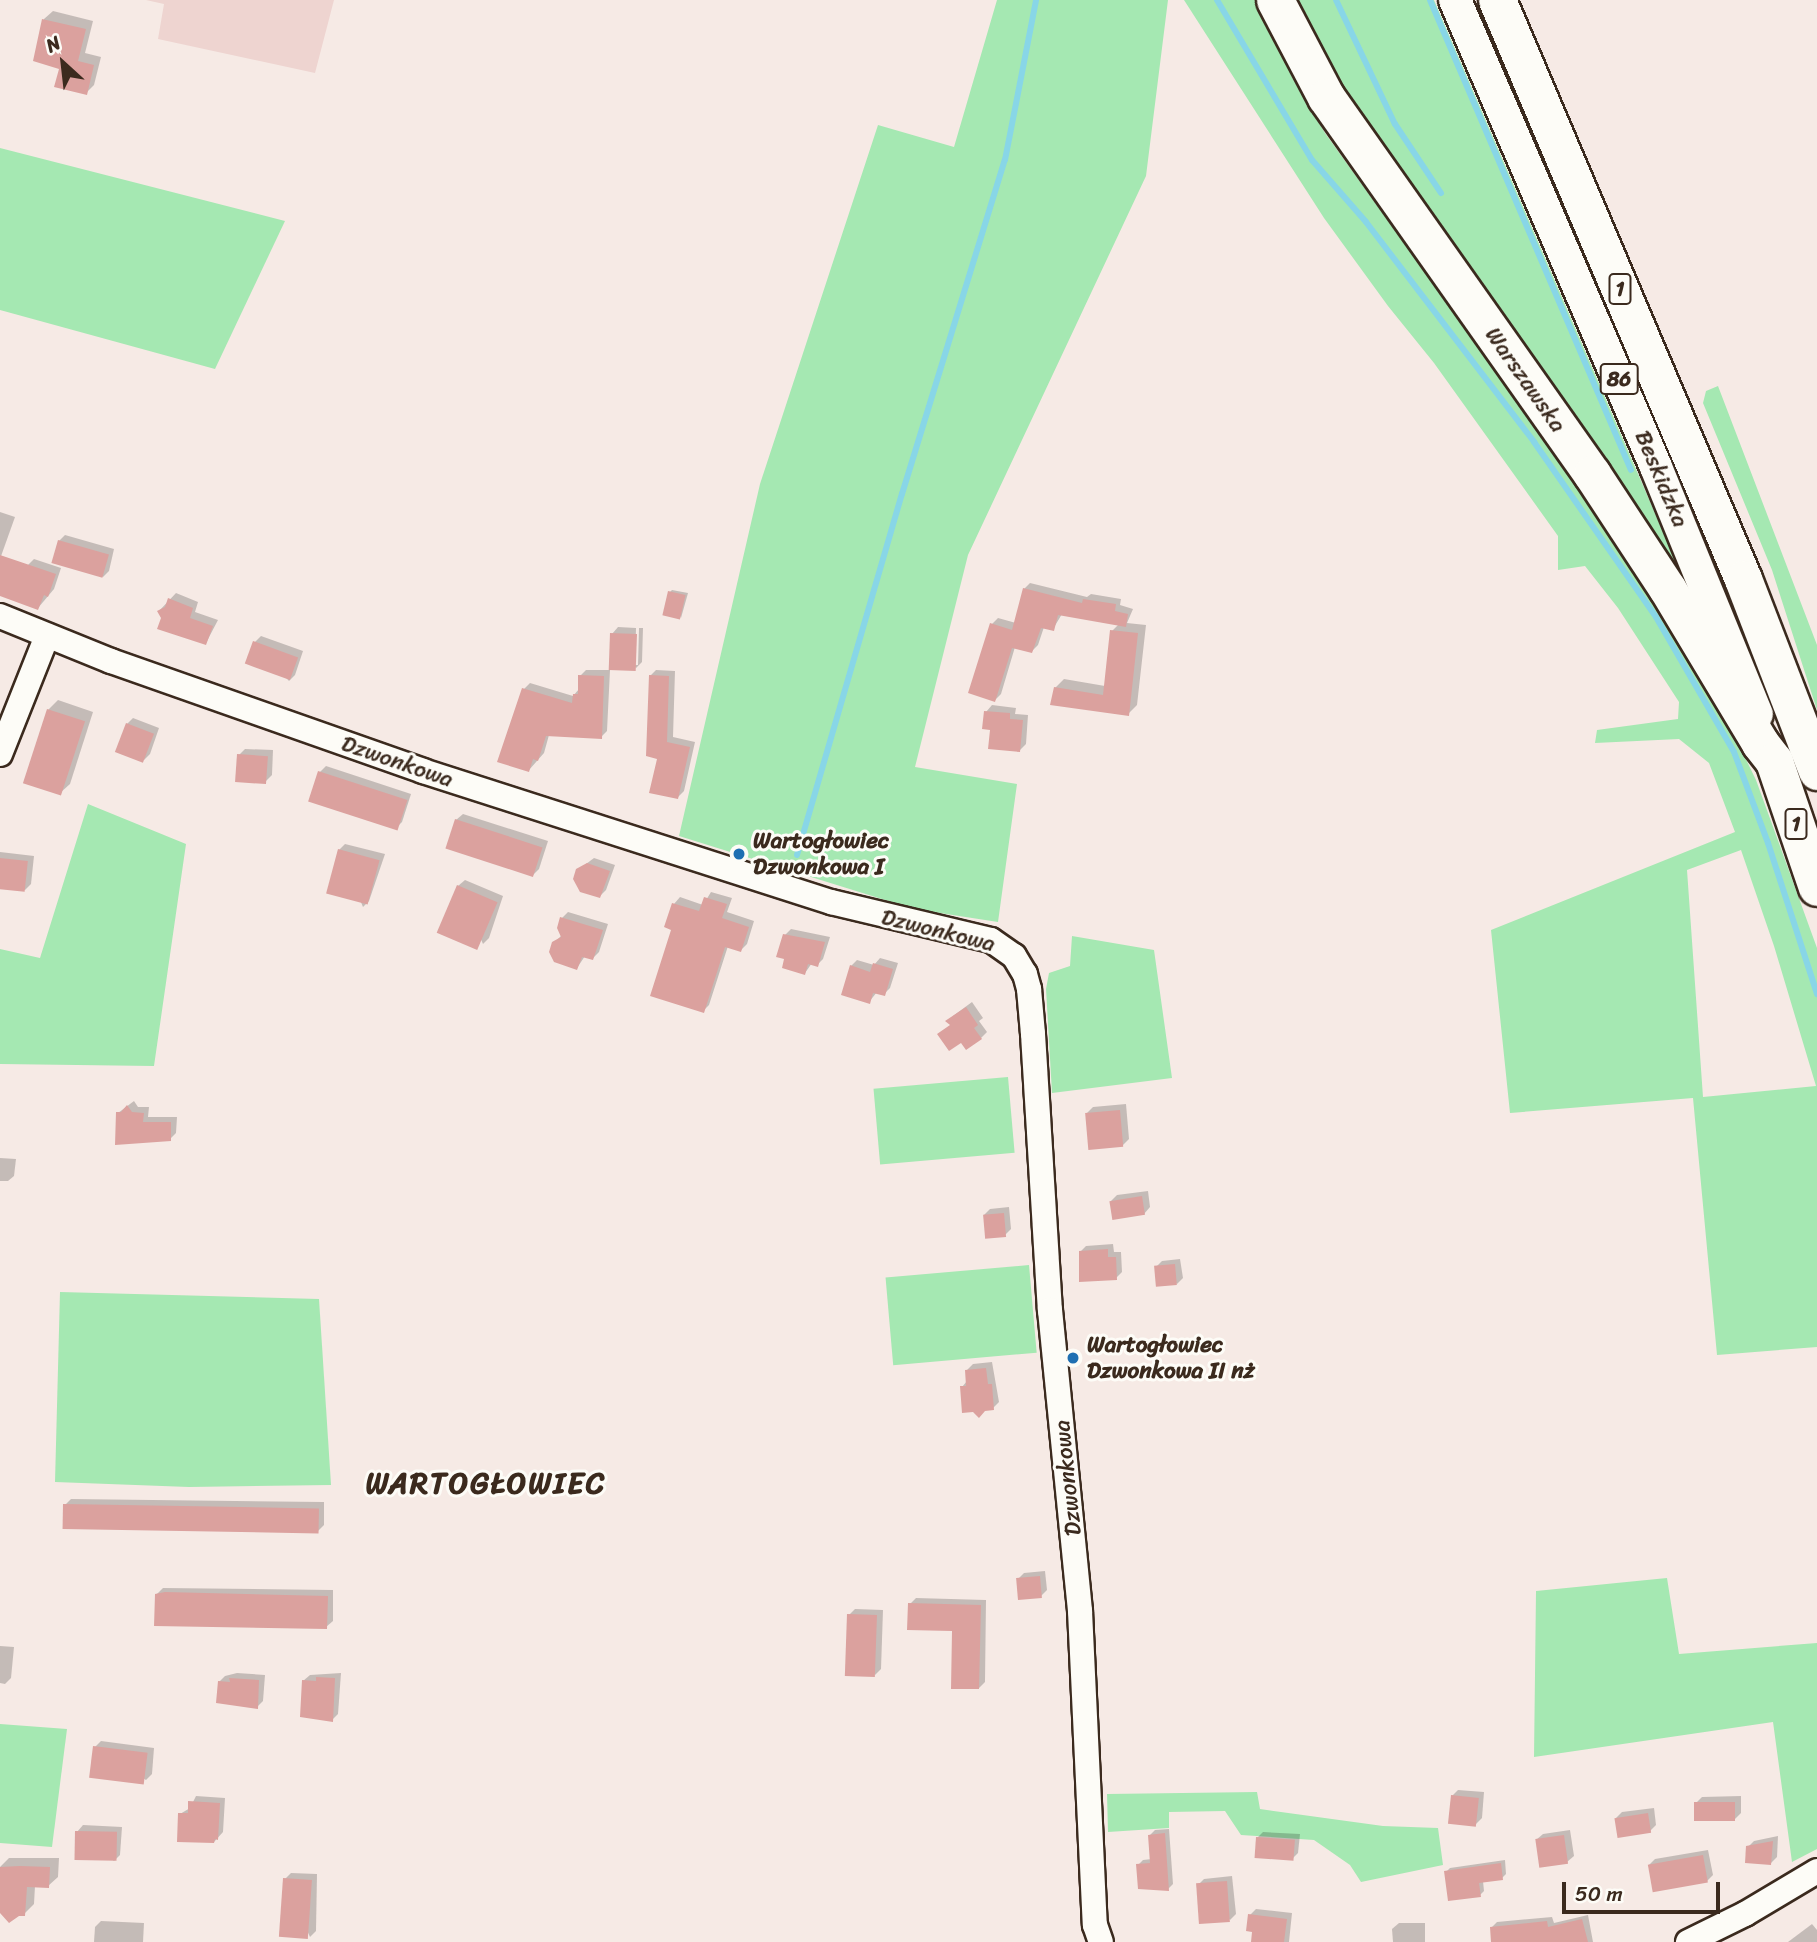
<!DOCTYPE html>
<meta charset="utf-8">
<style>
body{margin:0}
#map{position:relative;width:1817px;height:1942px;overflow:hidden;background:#f6eae5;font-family:Sriracha,sans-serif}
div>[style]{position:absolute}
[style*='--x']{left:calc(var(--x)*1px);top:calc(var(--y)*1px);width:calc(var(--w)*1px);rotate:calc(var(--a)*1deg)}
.built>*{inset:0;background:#eed4d0}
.green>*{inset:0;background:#a5e8b2;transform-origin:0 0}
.shadow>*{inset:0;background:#0003}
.stream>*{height:6px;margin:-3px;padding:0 3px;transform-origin:3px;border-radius:3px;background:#88d6e7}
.building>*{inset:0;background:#dba19e;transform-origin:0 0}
.roads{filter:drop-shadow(2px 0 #3b2a1e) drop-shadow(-2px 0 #3b2a1e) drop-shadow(0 2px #3b2a1e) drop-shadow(0 -2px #3b2a1e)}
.minor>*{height:24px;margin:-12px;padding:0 12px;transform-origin:12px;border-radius:12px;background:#fdfcf7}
.major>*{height:32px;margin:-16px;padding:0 16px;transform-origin:16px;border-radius:16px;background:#fdfcf7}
.highway>*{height:37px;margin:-18.5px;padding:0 18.5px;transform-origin:18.5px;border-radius:18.5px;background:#fdfcf7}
.dots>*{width:19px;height:19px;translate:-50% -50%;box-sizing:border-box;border:4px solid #fdfcf7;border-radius:50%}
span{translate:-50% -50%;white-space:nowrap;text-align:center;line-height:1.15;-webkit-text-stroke:6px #fdfcf7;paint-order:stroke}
.shield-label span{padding:2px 5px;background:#fdfcf7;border:2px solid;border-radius:5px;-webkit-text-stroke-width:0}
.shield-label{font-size:21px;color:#3b2a1e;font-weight:700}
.street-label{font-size:23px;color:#3b2a1e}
.poi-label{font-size:23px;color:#3b2a1e;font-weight:700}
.left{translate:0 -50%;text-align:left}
.district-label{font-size:30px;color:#3b2a1e;font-weight:700;letter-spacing:2px}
.north{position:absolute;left:28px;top:28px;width:70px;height:70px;-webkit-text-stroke:5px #fdfcf7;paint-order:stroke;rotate:333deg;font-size:19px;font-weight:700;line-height:28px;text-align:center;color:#3b2a1e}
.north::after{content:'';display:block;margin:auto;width:24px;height:32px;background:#3b2a1e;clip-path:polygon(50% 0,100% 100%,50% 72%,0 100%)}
.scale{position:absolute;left:1562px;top:1882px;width:158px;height:32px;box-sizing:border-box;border:4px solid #3b2a1e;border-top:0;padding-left:9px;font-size:21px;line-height:24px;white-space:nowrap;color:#3b2a1e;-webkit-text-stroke:5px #fdfcf7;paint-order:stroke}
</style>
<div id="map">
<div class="built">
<i style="clip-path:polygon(146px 0,334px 0,315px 73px,158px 39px,164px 4px)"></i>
</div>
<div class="green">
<i style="clip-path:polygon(997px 0,1168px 0,1146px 176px,968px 555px,915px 767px,1017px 784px,998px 922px,914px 909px,679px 836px,760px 484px,878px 125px,954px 147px)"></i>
<i style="clip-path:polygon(evenodd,1184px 0,1255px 0,1293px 79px,1325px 133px,1621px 545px,1716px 698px,1756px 780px,1817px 948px,1817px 1347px,1717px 1355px,1693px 1098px,1510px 1113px,1491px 930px,1735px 832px,1709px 763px,1679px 739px,1595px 743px,1597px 730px,1678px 719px,1679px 702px,1618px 608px,1585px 566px,1558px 570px,1558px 536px,1434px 363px,1388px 306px,1324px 218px,1184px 0,1741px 850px,1774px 946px,1816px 1086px,1703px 1097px,1687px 870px,1741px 850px)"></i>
<i style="clip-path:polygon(1295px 0,1434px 0,1685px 583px,1663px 565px,1642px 516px,1331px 75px)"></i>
<i style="clip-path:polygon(0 148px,285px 221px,215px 369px,0 310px)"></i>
<i style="clip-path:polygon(1718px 386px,1817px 645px,1817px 710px,1772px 570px,1703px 403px,1706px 391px)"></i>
<i style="clip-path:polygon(88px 804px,186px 844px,154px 1066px,0 1064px,0 949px,40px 958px)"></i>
<i style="clip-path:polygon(1072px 936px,1154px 950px,1172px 1078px,1052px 1093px,1046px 989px,1049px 973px,1070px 966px)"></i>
<i style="left:1008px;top:1077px;width:76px;height:135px;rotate:85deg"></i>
<i style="left:1029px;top:1265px;width:88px;height:144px;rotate:85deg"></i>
<i style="clip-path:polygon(60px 1292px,319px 1299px,331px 1485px,189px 1487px,55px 1482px)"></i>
<i style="clip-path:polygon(1667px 1578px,1679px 1654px,1817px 1643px,1817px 1849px,1792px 1862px,1773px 1722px,1534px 1757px,1536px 1591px)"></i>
<i style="clip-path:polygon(0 1724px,67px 1729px,52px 1847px,0 1843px)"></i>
<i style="clip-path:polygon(1257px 1792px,1260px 1809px,1383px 1826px,1438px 1828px,1443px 1865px,1361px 1882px,1350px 1865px,1314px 1840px,1241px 1835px,1225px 1811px,1169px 1812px,1169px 1828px,1108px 1832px,1107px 1794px)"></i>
</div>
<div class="shadow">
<i style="clip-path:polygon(53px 11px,93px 21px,85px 53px,101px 57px,94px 85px,86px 93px,61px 67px,35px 60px,44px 19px)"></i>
<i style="clip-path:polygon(0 512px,15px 517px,0 559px)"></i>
<i style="clip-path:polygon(65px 535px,114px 549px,109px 571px,103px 577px,59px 541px)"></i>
<i style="clip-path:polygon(34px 559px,61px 568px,54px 589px,38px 608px,28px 565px)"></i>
<i style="clip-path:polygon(1030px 583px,1087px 597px,1091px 594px,1121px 599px,1120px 605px,1133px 609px,1127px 623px,1146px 625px,1137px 705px,1128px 714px,1055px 688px,1064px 679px,1105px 686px,1112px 631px,1119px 624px,1062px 614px,1053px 629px,1044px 627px,1038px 645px,1032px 651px,1015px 647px,1001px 694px,995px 700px,992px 624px,998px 618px,1016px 623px,1024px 589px)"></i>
<i style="clip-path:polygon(672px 590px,688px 593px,681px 618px,670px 592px)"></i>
<i style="clip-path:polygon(176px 593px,198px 602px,195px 612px,218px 620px,206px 643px,163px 618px,159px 611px)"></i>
<i style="clip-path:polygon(618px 627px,636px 628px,635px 665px,638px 665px,639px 628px,643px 628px,642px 662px,636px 668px,612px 634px)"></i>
<i style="clip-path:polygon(261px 636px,303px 651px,295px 675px,289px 681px,255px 642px)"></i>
<i style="clip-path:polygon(586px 670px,610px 670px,607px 731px,601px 737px,549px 735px,544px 753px,529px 770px,524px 689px,530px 683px,573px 696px,579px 689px,580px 676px)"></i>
<i style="clip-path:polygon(656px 670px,675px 671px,673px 737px,695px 742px,684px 791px,678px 797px,659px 758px,650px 676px)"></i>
<i style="clip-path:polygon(58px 700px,93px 712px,70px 784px,60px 793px,48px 710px)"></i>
<i style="clip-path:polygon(992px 705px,1016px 708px,1015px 714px,1028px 715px,1026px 744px,1020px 750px,992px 728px,986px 712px)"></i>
<i style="clip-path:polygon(133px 718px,159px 728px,150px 754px,144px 760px,127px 724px)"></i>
<i style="clip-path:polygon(245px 749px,273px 750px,272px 775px,266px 781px,239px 755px)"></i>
<i style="clip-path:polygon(326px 766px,411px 794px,402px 822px,396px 828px,320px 772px)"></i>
<i style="clip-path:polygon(463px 814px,548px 841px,539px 869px,533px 875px,456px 820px)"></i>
<i style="clip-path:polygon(345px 844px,385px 854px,369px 901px,363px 907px,339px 850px)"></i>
<i style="clip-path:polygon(0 852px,34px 856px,31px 884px,25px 890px,0 887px)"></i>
<i style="clip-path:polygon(594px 858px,615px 865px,606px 890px,600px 896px,578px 870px)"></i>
<i style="clip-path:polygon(465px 880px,503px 896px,489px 938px,483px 944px,458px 886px)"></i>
<i style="clip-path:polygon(711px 892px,732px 898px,727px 912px,754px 921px,747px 944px,741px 950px,728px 946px,709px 1005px,703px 1011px,673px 929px,674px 904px,680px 897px,703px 905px)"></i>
<i style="clip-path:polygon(568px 912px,608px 924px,599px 952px,593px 958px,585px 956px,577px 968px,554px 943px,562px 935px,562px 918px)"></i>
<i style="clip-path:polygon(791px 929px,830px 937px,823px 959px,817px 965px,812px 963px,805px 973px,785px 935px)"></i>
<i style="clip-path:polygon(880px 958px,898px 963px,890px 988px,884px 994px,877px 992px,869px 1002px,851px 966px,857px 960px,874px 965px)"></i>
<i style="clip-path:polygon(972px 1002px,983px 1018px,979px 1021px,987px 1032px,981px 1038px,951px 1024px,953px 1016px)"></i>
<i style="clip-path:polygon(134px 1101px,138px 1107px,149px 1107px,148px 1117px,177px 1117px,176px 1133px,170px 1139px,118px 1113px)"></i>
<i style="clip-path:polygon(1126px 1104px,1129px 1139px,1123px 1145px,1087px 1113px,1093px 1107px)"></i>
<i style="clip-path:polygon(0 1158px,16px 1159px,14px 1176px,8px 1181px,0 1181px)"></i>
<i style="clip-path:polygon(1148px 1191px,1150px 1207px,1144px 1214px,1111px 1201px,1117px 1195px)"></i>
<i style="clip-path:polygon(1009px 1207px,1011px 1229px,1005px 1235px,984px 1215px,990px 1209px)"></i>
<i style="clip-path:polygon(1113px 1244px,1114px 1252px,1121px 1252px,1122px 1272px,1116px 1278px,1080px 1252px,1086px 1246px)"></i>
<i style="clip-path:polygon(1180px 1259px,1183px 1278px,1177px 1284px,1156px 1267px,1162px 1261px)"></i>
<i style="clip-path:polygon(992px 1362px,999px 1402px,993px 1408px,962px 1387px,967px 1381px,967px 1370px,973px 1364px)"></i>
<i style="clip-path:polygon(71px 1499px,324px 1502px,324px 1525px,318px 1531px,65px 1505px)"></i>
<i style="clip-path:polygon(1045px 1571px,1047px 1590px,1041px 1596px,1018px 1579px,1024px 1573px)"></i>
<i style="clip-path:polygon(163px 1588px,333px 1590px,333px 1621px,326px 1627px,157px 1594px)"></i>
<i style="clip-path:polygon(916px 1598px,986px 1600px,985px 1682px,979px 1688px,953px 1630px,910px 1604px)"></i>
<i style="clip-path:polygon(855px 1609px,883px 1610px,881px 1669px,875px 1675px,849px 1615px)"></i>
<i style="clip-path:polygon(0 1646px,14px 1647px,11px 1678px,5px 1684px,0 1683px)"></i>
<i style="clip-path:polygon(237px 1673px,265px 1675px,263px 1701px,257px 1707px,219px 1682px,225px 1676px)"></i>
<i style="clip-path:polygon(341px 1673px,338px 1714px,332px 1720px,303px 1681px,310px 1675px)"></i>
<i style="clip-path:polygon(101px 1741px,154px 1748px,152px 1774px,146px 1780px,95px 1747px)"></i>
<i style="clip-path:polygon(1458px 1790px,1484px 1792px,1482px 1818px,1476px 1824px,1452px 1796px)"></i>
<i style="clip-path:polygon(196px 1796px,225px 1798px,223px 1832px,214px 1842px,180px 1814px,190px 1808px)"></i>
<i style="clip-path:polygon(1741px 1796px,1741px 1813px,1735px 1819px,1696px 1803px,1702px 1797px)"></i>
<i style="clip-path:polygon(1654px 1808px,1656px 1825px,1650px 1831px,1616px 1818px,1622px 1812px)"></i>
<i style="clip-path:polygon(83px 1825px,122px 1827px,120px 1855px,114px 1861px,77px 1832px)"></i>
<i style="clip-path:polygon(1169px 1829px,1173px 1884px,1168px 1889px,1138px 1865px,1143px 1860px,1152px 1859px,1150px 1835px,1155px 1830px)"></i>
<i style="clip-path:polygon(1570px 1830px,1574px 1856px,1567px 1862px,1536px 1840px,1543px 1834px)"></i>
<i style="clip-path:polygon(1263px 1832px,1300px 1834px,1298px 1853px,1292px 1859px,1257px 1838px)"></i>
<i style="clip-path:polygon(1778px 1836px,1777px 1857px,1771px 1863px,1748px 1847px,1754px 1841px)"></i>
<i style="clip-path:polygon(1708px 1850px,1713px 1875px,1707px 1881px,1649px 1865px,1655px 1859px)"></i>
<i style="clip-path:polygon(9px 1858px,59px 1858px,58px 1877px,48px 1886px,35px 1886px,34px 1904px,24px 1914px,0 1913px,0 1867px)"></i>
<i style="clip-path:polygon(1505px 1860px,1506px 1874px,1502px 1878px,1483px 1881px,1484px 1891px,1480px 1895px,1446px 1872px,1450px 1868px)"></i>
<i style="clip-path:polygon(291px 1873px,317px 1874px,316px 1931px,310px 1937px,285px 1879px)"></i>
<i style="clip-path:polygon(1232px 1876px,1236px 1914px,1230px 1920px,1198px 1885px,1204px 1879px)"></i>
<i style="clip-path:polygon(1256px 1909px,1292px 1913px,1289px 1942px,1253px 1942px,1254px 1931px,1250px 1915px)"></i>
<i style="clip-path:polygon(1588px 1915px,1593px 1942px,1493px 1942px,1492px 1927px,1497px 1922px,1552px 1917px,1554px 1923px)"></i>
<i style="clip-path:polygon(101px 1921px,144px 1923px,143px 1942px,94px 1942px,95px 1927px)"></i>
<i style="clip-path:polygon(1399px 1923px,1425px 1923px,1425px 1942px,1393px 1942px,1392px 1929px)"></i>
<i style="clip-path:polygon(1812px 1924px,1817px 1930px,1817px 1942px,1788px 1942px)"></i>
</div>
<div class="stream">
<i style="--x:1217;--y:0;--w:186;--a:59.3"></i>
<i style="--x:1312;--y:160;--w:82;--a:48.9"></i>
<i style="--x:1366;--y:222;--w:277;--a:52.6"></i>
<i style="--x:1534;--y:442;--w:213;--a:55.1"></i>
<i style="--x:1656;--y:617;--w:156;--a:60"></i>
<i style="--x:1734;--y:752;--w:97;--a:69.5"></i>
<i style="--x:1768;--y:843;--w:159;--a:72"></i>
<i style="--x:1336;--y:0;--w:137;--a:64.6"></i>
<i style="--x:1395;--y:124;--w:83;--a:56.3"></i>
<i style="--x:1430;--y:0;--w:511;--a:66.85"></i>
<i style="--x:797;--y:855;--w:376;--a:-73.8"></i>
<i style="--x:902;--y:494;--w:350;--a:-72.9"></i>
<i style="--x:1005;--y:160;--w:163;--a:-79"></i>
</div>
<div class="building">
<i style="clip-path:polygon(42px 19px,86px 29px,78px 61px,94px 65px,87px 95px,54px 87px,59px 69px,33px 61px)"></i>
<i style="left:58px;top:540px;width:53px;height:24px;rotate:16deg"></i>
<i style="clip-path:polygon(0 555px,56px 574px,48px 597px,44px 595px,38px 610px,0 596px)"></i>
<i style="clip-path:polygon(1023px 588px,1082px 603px,1083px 599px,1116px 604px,1115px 611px,1128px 614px,1126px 627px,1058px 615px,1054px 631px,1041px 628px,1032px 653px,1012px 648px,995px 702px,968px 693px,990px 623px,1012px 630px)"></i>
<i style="left:668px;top:591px;width:18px;height:25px;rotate:13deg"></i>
<i style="clip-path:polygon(168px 598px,193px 608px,190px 618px,213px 626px,206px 645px,157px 629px,161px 618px,157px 611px,165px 607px)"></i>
<i style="clip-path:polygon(1110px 630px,1138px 633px,1129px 716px,1050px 705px,1054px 687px,1103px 695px)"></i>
<i style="left:610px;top:633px;width:27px;height:37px;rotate:2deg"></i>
<i style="left:253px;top:641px;width:48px;height:24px;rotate:20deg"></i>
<i style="clip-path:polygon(578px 675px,604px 676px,602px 739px,546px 736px,538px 761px,533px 759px,529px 772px,497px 762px,522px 688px,572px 703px,573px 694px,578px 694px)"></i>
<i style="clip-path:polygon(649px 675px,669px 676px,667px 742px,690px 747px,678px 799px,649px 793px,657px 759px,646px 756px)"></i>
<i style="left:47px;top:709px;width:40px;height:78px;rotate:18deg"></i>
<i style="clip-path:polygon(984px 711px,1010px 713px,1010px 719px,1023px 720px,1020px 752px,988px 749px,990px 730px,982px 729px)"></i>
<i style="left:126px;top:723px;width:30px;height:31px;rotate:21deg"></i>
<i style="left:237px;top:754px;width:31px;height:28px;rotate:4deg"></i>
<i style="left:318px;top:771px;width:94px;height:32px;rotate:18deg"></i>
<i style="left:455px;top:819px;width:92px;height:31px;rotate:18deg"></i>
<i style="left:338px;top:849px;width:43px;height:46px;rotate:15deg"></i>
<i style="left:0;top:858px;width:28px;height:31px;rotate:6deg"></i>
<i style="clip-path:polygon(587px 863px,610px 871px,600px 898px,580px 892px,573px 879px,576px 869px)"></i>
<i style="left:457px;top:885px;width:44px;height:52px;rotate:23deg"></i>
<i style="clip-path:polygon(704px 897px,727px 904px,722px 918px,749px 927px,741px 952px,725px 947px,704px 1013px,650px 996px,671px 930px,664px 927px,672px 903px,699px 911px)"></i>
<i style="clip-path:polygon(560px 917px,603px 930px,593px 960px,582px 957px,577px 970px,554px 962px,549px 952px,552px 942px,561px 937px,557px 928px)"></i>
<i style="clip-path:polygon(783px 934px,825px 942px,818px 967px,808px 964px,805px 975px,782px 968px,784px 959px,776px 957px)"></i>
<i style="clip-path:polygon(873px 963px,893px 969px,885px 996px,873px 993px,870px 1004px,841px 995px,850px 965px,870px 972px)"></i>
<i style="clip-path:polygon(966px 1007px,978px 1025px,974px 1028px,982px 1039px,966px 1050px,961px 1043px,949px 1051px,937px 1034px,950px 1025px,945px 1021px)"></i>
<i style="clip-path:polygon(127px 1105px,132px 1112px,144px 1113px,143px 1122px,171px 1122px,171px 1141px,115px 1145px,116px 1112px,121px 1112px)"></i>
<i style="left:1120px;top:1110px;width:37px;height:35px;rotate:85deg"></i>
<i style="left:1142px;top:1196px;width:19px;height:33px;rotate:81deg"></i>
<i style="left:1004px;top:1213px;width:24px;height:21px;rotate:85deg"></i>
<i style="clip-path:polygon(1108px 1249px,1108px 1257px,1116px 1257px,1117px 1280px,1079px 1282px,1079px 1251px)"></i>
<i style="left:1175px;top:1264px;width:21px;height:21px;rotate:85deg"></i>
<i style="clip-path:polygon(986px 1368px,988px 1384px,992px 1384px,994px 1410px,985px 1411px,979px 1418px,973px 1412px,962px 1413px,960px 1386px,966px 1386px,965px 1370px)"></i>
<i style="left:63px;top:1504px;width:256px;height:25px;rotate:1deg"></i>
<i style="left:1040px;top:1576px;width:22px;height:24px;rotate:85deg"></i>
<i style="clip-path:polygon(165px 1592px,328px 1596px,327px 1629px,154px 1626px,155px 1594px)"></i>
<i style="clip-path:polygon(908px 1603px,981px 1605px,979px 1689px,951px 1689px,952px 1631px,907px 1630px)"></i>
<i style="left:847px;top:1614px;width:30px;height:62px;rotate:2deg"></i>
<i style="clip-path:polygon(316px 1677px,335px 1678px,333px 1722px,300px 1717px,302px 1680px,316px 1681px)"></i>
<i style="clip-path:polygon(229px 1678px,259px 1680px,258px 1709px,216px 1703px,218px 1681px,230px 1682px)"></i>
<i style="left:93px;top:1746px;width:55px;height:32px;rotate:7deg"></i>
<i style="left:1451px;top:1795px;width:28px;height:29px;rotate:6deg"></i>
<i style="clip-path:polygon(188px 1801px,220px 1803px,218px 1840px,215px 1839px,214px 1843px,177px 1842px,178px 1813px,188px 1813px)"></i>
<i style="left:1694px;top:1802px;width:41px;height:19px"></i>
<i style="left:1648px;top:1813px;width:20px;height:34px;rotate:81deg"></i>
<i style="left:75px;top:1831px;width:42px;height:29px;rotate:1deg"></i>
<i style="clip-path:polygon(1165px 1833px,1169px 1891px,1138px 1889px,1136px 1864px,1150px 1863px,1148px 1835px)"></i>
<i style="left:1564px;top:1835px;width:29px;height:29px;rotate:82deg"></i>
<i style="left:1256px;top:1837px;width:39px;height:21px;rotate:4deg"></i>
<i style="clip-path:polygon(1773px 1841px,1771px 1865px,1745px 1863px,1746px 1846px)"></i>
<i style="left:1703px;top:1855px;width:28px;height:56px;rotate:80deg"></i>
<i style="clip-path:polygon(1501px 1863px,1503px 1880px,1479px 1883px,1481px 1897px,1448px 1901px,1444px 1871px)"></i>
<i style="clip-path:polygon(20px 1866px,50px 1867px,49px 1888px,27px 1887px,25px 1916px,19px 1916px,9px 1923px,0 1913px,0 1867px)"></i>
<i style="left:283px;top:1878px;width:29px;height:59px;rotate:4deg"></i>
<i style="left:1227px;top:1881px;width:41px;height:31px;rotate:86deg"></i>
<i style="clip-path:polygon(1248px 1914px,1287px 1919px,1284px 1942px,1251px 1942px,1252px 1932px,1246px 1931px)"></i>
<i style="clip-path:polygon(1582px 1919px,1588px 1942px,1491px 1942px,1490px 1927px,1547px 1921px,1548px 1927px)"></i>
</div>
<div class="roads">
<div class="minor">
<i style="--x:0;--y:616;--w:120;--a:22.1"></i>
<i style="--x:111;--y:661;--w:331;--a:19.4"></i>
<i style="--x:423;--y:771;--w:429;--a:17.8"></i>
<i style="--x:831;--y:902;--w:164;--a:13.4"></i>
<i style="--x:991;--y:940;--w:28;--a:35"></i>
<i style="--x:1014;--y:956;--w:21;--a:59"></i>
<i style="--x:1025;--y:974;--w:16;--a:75"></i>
<i style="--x:1029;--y:989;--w:45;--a:84.9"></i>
<i style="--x:1033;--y:1034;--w:277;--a:86.5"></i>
<i style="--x:1050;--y:1310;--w:302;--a:84.3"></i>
<i style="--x:1080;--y:1611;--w:314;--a:87.3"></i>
<i style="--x:1095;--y:1925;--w:18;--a:71"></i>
<i style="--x:0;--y:754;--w:127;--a:-68.3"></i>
<i style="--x:1688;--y:1942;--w:64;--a:-26.2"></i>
<i style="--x:1745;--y:1914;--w:84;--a:-30.8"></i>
</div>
<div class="major">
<i style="--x:1455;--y:0;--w:508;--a:66.71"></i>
<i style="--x:1656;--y:467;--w:267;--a:67.8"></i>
</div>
<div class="highway">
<i style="--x:1275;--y:0;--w:110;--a:62.3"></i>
<i style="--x:1326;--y:97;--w:461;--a:54.8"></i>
<i style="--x:1592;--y:474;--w:136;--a:56.7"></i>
<i style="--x:1667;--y:588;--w:181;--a:59"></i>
<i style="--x:1760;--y:743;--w:23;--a:52"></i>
<i style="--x:1774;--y:761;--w:133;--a:71.2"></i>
<i style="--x:1497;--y:0;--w:629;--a:66.98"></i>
<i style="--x:1743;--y:579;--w:206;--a:68.9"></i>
</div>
</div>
<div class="dots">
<i style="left:739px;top:854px;background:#1f6fb2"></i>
<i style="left:1073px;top:1358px;background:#1f6fb2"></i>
</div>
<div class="shield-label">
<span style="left:1620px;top:289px">1</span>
<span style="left:1619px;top:379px">86</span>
<span style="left:1796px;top:824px">1</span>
</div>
<div class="street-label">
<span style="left:1525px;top:380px;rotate:55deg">Warszawska</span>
<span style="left:1661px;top:479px;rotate:67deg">Beskidzka</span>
<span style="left:397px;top:762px;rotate:19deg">Dzwonkowa</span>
<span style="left:938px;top:931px;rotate:14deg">Dzwonkowa</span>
<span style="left:1068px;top:1478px;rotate:-96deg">Dzwonkowa</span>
</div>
<div class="poi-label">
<span class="left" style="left:753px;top:854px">Wartogłowiec<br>Dzwonkowa I</span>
<span class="left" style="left:1087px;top:1358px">Wartogłowiec<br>Dzwonkowa II nż</span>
</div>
<div class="district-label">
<span style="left:486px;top:1483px">WARTOGŁOWIEC</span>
</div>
<div class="north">N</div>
<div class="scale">50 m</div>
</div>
